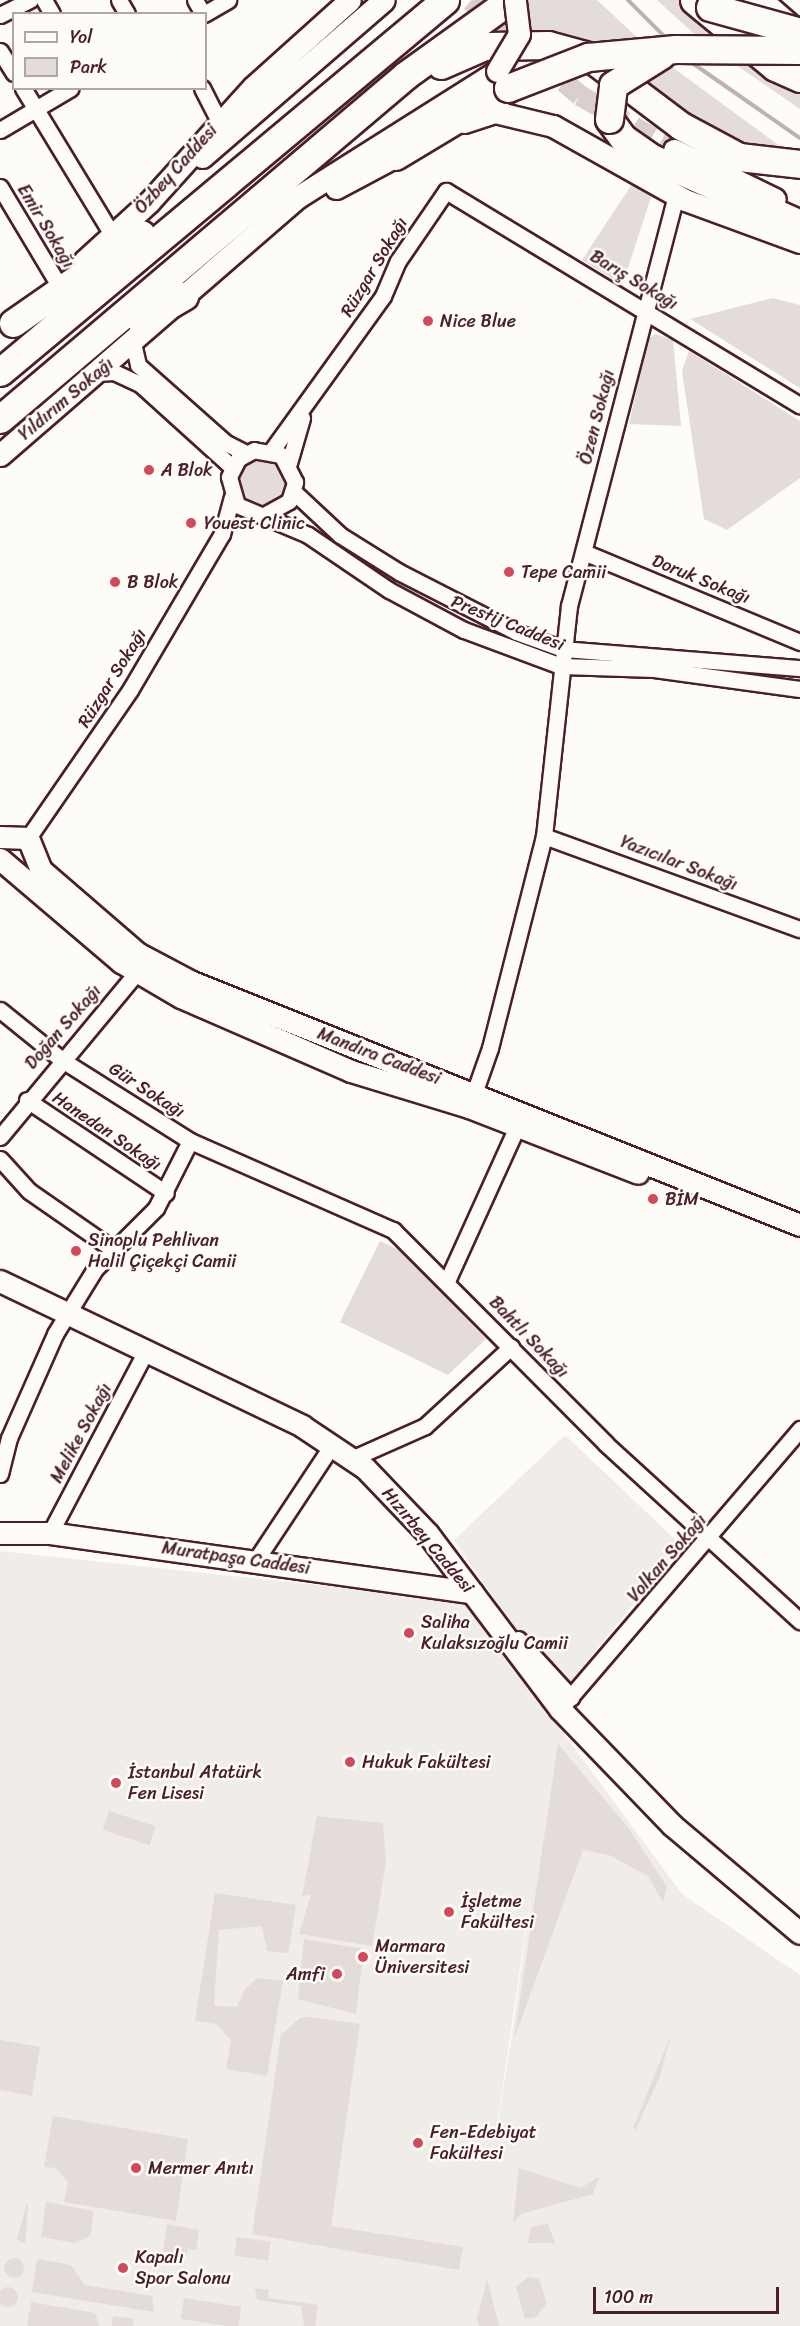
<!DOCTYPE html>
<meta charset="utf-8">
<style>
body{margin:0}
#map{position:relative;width:800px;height:2326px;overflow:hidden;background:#fdfcf7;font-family:Sriracha,sans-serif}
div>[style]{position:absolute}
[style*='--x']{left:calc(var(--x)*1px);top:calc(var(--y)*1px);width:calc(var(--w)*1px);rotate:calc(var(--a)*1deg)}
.built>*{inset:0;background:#f0ece8}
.green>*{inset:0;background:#e3dcda;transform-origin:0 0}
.round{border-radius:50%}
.stream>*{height:4px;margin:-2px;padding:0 2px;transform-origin:2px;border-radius:2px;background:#c0b1b1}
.secondary-tunnel>*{height:21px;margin-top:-10.5px;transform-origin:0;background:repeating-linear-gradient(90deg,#d9d0ce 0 21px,transparent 0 31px)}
.roads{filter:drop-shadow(2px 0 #4a1f2b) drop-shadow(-2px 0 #4a1f2b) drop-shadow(0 2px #4a1f2b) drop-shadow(0 -2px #4a1f2b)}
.street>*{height:15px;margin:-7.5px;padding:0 7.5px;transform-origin:7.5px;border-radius:7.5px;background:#fdfcf7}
.secondary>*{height:21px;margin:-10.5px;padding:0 10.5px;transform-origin:10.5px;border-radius:10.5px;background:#fdfcf7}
.highway>*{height:27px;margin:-13.5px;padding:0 13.5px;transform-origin:13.5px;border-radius:13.5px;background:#fdfcf7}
.bridges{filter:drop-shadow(2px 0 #4a1f2b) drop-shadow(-2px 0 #4a1f2b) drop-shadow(0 2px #4a1f2b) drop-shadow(0 -2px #4a1f2b)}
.secondary-bridge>*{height:21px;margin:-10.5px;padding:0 10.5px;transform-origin:10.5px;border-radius:10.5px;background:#fdfcf7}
.highway-bridge>*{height:27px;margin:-13.5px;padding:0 13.5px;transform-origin:13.5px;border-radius:13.5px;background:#fdfcf7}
.dots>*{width:16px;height:16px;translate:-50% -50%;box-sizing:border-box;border:3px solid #fdfcf7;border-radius:50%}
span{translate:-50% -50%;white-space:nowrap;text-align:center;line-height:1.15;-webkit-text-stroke:5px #fdfcf7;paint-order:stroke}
.street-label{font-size:18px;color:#4a1f2b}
.poi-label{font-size:18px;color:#4a1f2b}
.left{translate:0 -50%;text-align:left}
.right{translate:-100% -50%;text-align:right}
.legend{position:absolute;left:12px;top:12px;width:195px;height:78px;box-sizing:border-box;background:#fdfcf7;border:2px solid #b5a4a5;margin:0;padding:8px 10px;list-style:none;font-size:18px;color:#4a1f2b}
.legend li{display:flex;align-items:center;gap:12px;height:30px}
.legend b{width:30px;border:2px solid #b5a4a5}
.scale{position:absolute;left:593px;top:2287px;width:186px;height:27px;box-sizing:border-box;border:3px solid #4a1f2b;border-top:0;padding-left:8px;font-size:18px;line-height:21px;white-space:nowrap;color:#4a1f2b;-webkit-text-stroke:4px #fdfcf7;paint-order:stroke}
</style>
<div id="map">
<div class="built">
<i style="clip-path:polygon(565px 1435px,681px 1545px,560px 1694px,454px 1540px)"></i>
<i style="clip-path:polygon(evenodd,0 1551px,466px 1601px,682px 1894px,800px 1975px,800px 2326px,0 2326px,0 1551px,534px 1873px,514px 2021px,491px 2166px,534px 1873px)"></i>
</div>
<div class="green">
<i style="clip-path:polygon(529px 0,597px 0,656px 55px,785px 150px,761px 152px,724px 141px,599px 55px,472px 35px)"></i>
<i style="clip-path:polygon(657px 0,682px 0,800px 87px,800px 109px,703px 42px)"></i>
<i style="clip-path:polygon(634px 181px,653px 191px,626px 274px,614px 280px,582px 260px)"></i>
<i style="clip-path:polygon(773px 298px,800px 305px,800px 388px,690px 319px)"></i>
<i style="clip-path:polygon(655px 334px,673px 340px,681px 426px,629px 424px,648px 339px)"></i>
<i style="clip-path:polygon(689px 351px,800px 421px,800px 478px,727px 530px,704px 519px,682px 371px)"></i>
<i class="round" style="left:236px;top:457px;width:50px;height:50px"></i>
<i style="clip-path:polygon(380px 1241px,401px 1251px,486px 1339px,448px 1375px,340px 1322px)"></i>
<i style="clip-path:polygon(558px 1744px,630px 1830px,667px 1887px,663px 1902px,648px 1876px,609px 1855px,583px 1850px,514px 2039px)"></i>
<i style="left:109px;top:1811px;width:49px;height:20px;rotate:18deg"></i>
<i style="clip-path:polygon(317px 1816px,383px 1823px,386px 1861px,372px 1946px,299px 1934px,311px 1894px,302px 1897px)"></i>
<i style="clip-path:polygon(215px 1893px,296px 1905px,288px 1953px,267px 1951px,262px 1926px,219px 1930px,214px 2006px,237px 2007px,245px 1989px,257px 1978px,283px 1981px,267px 2076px,226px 2069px,231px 2040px,216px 2024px,195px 2021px)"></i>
<i style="clip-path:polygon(304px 1939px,364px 1949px,356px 2014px,298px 1999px)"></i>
<i style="clip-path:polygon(312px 2017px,360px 2024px,331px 2226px,463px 2247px,459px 2270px,252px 2234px,281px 2035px,300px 2018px)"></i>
<i style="clip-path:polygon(670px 2037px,660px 2076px,635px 2131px,634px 2126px)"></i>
<i style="clip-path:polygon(0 2040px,40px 2047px,32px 2096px,0 2090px)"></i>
<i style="clip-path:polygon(53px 2116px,188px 2139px,176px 2221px,64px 2202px,68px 2182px,56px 2168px,44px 2167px)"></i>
<i style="clip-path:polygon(519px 2168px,580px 2188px,599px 2177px,593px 2194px,521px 2214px,513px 2223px)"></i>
<i style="clip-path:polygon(46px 2202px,94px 2211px,90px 2236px,75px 2243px,41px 2237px)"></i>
<i style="clip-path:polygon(27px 2203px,28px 2208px,25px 2244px,17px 2239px)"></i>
<i style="clip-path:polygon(167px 2224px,199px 2230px,196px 2250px,188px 2249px,186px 2256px,163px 2252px)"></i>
<i style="clip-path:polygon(548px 2224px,555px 2243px,528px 2243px,531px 2227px)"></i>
<i style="left:237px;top:2237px;width:34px;height:19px;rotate:8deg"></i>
<i class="round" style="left:4px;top:2258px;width:20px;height:20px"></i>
<i style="clip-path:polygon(37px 2259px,71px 2265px,85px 2285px,152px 2296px,154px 2312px,32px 2292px)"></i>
<i style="clip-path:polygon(528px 2277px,539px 2279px,547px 2303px,536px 2317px,525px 2319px,516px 2287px)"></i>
<i style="clip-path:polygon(487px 2279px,496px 2314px,499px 2326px,479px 2326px,477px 2319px)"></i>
<i class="round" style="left:-2px;top:2287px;width:20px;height:20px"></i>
<i style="clip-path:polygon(255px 2288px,269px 2290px,268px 2298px,318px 2305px,315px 2326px,304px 2326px,301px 2306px,257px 2300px)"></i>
<i style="left:184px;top:2298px;width:58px;height:21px;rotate:9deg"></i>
<i style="clip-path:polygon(31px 2302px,95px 2313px,99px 2326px,27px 2326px)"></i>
<i style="clip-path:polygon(113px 2316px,134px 2319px,133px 2326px,112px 2326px)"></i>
</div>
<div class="stream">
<i style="--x:628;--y:0;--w:57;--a:45"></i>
<i style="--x:688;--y:60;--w:136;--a:34.9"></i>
</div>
<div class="secondary-tunnel">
<i style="--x:471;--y:0;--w:145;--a:41.1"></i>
<i style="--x:580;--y:95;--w:109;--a:30.3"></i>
</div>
<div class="roads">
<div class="street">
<i style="--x:44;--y:0;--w:16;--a:60"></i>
<i style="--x:119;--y:0;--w:16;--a:60"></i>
<i style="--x:195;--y:0;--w:16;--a:60"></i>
<i style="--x:204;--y:14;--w:28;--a:-30"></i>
<i style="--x:0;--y:15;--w:34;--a:-27"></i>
<i style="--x:0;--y:51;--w:26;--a:58"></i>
<i style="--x:23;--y:88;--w:173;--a:58.7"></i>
<i style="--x:202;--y:88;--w:38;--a:63"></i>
<i style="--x:0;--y:130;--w:82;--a:-30.6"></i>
<i style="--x:0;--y:187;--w:113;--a:59.1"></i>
<i style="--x:133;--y:343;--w:23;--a:77"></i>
<i style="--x:138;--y:365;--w:118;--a:41.6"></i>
<i style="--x:226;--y:443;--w:22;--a:27"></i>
<i style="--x:96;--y:373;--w:18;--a:-3"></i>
<i style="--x:114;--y:372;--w:29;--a:25"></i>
<i style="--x:140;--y:384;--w:124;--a:42.1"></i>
<i style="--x:272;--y:450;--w:190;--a:-54.2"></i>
<i style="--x:383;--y:296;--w:38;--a:-67"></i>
<i style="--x:398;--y:261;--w:85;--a:-55.6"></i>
<i style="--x:446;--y:191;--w:414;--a:31.2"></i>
<i style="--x:289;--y:463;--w:47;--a:-73.9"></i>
<i style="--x:294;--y:492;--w:63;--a:43.1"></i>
<i style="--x:340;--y:535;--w:70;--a:32.1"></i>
<i style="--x:399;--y:572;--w:131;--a:27.1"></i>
<i style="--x:516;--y:632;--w:50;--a:19.9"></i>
<i style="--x:563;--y:649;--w:238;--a:4.6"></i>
<i style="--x:264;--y:515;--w:29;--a:-29"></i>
<i style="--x:289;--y:501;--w:20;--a:-72"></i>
<i style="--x:295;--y:482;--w:30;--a:-117"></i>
<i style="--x:281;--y:455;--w:27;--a:-170"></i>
<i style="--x:254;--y:450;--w:18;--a:151"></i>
<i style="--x:238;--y:459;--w:20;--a:117"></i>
<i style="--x:229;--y:477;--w:29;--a:74"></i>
<i style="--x:237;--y:505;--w:77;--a:22.9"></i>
<i style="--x:308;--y:535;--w:98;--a:34.2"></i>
<i style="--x:389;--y:590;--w:85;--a:28.1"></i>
<i style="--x:464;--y:630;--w:103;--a:20.4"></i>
<i style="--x:561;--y:666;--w:93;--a:1.8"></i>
<i style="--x:654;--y:669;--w:147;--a:7.8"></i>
<i style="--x:586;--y:553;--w:232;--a:22.6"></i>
<i style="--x:544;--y:836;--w:272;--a:20"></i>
<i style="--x:28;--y:838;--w:180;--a:-55.4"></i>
<i style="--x:130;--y:690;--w:181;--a:-59.5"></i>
<i style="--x:222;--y:534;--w:38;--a:-75"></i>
<i style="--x:0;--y:1010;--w:80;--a:38.9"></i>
<i style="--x:62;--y:1060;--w:151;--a:32.3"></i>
<i style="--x:190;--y:1141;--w:222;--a:23.7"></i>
<i style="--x:393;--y:1230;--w:302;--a:45.1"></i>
<i style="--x:606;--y:1444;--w:263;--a:42.4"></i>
<i style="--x:27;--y:1100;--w:167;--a:33.8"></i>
<i style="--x:471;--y:1102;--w:57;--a:-70.6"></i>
<i style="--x:490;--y:1048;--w:219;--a:-75.7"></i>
<i style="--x:544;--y:836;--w:231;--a:-83.8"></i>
<i style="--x:569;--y:606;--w:425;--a:-75.4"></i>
<i style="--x:0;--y:1137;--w:213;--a:-50.3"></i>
<i style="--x:0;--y:1159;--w:43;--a:47.8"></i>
<i style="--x:29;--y:1191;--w:103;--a:34.8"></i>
<i style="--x:447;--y:1281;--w:169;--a:-65.6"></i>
<i style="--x:351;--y:1459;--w:81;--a:-24"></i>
<i style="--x:425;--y:1426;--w:117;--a:-42.6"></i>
<i style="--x:0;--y:1474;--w:37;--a:-76"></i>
<i style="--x:9;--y:1438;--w:114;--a:-66.1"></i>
<i style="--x:55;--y:1334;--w:76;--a:-58.4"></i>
<i style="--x:95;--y:1269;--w:86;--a:-45"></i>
<i style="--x:156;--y:1208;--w:75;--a:-63.1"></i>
<i style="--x:50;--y:1533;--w:206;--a:-62.2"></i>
<i style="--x:256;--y:1560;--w:138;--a:-56.5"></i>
<i style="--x:518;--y:1639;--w:79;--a:47.6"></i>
<i style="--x:560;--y:1709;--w:369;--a:-49.4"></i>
</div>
<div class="secondary">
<i style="--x:464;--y:122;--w:33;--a:-18"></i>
<i style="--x:495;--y:112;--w:60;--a:13.6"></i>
<i style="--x:553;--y:126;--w:151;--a:29.3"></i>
<i style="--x:685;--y:200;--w:122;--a:20.1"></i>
<i style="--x:674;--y:150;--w:112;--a:25.9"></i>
<i style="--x:202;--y:157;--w:240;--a:-40.8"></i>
<i style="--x:336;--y:188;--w:83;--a:-28.1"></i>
<i style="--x:84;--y:261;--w:88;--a:-42.2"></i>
<i style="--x:149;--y:202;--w:155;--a:-47.9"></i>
<i style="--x:253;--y:87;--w:130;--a:-41.9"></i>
<i style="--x:0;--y:455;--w:394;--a:-40.9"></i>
<i style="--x:298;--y:197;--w:236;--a:-32.3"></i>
<i style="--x:0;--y:837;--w:28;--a:2"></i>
<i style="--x:28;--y:838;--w:35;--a:68"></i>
<i style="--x:41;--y:870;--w:127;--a:40.8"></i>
<i style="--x:137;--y:953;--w:62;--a:27.8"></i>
<i style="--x:192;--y:982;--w:655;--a:21.79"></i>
<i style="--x:0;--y:859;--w:159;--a:40.4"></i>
<i style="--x:121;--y:962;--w:69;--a:30.3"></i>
<i style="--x:181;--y:997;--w:185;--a:23.5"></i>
<i style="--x:351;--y:1071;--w:123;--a:17"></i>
<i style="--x:469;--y:1107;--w:181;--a:21.3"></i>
<i style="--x:0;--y:1281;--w:335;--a:25.6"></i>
<i style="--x:302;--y:1426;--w:76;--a:33.7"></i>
<i style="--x:365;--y:1468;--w:91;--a:46.3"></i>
<i style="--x:428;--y:1534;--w:219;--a:53"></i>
<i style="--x:560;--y:1709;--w:161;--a:46"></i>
<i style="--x:672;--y:1825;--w:167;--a:40.2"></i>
<i style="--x:0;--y:1533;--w:50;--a:0"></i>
<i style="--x:50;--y:1533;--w:426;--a:8"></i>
</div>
<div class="highway">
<i style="--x:694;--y:0;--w:105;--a:39.6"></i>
<i style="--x:775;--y:67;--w:27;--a:24"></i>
<i style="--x:757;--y:0;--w:49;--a:40.9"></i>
<i style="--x:441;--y:65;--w:47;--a:-23.8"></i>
<i style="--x:484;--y:46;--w:64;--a:-0.9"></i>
<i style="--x:548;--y:45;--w:41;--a:15.4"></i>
<i style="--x:588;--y:56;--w:116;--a:37"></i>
<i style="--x:681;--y:126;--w:66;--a:28.1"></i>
<i style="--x:739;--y:157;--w:61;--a:6.5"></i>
<i style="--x:609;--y:119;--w:24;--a:54"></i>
<i style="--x:623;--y:138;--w:35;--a:35"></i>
<i style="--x:652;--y:158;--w:162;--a:24"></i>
<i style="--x:395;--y:156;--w:132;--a:-31"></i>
<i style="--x:141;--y:321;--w:50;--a:-30.2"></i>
<i style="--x:13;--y:323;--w:156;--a:-34.8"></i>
<i style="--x:0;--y:372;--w:580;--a:-39.89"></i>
<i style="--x:0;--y:419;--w:532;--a:-40.27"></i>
<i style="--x:406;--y:75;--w:128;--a:-35.8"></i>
</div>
</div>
<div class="bridges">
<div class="secondary-bridge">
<i style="--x:497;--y:71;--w:43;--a:-59.3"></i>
<i style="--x:519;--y:34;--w:34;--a:-97"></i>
</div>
<div class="highway-bridge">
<i style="--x:710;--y:7;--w:93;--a:15.5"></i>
<i style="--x:508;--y:88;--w:86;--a:-21.2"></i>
<i style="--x:588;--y:57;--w:88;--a:-5.2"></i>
<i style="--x:676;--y:49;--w:124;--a:0.5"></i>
<i style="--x:609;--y:119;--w:34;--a:-83"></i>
<i style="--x:613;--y:85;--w:57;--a:-32"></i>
</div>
</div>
<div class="dots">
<i style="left:428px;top:321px;background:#d1495b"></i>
<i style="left:149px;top:470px;background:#d1495b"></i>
<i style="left:191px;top:523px;background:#d1495b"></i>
<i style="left:509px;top:572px;background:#d1495b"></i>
<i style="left:115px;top:582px;background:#d1495b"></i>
<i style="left:653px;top:1199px;background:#d1495b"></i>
<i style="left:76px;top:1251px;background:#d1495b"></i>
<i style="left:409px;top:1633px;background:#d1495b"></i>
<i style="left:350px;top:1762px;background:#d1495b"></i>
<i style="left:116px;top:1783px;background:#d1495b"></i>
<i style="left:449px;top:1912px;background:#d1495b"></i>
<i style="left:363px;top:1957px;background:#d1495b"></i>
<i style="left:337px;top:1974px;background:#d1495b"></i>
<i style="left:418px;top:2143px;background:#d1495b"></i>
<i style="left:136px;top:2168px;background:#d1495b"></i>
<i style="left:123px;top:2268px;background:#d1495b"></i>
</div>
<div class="street-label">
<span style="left:176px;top:169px;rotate:-48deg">Özbey Caddesi</span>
<span style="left:46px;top:226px;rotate:59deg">Emir Sokağı</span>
<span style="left:374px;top:267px;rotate:-59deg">Rüzgar Sokağı</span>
<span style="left:634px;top:280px;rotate:31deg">Barış Sokağı</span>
<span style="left:66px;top:399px;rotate:-40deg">Yıldırım Sokağı</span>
<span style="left:597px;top:417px;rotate:-76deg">Özen Sokağı</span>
<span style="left:701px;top:579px;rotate:22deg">Doruk Sokağı</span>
<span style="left:508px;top:623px;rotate:22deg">Prestij Caddesi</span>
<span style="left:112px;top:678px;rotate:-58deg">Rüzgar Sokağı</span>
<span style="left:679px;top:863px;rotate:21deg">Yazıcılar Sokağı</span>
<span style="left:63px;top:1027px;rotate:-49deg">Doğan Sokağı</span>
<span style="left:379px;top:1056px;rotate:21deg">Mandıra Caddesi</span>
<span style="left:147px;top:1090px;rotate:33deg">Gür Sokağı</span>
<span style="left:107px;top:1131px;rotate:34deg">Hanedan Sokağı</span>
<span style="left:529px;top:1337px;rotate:46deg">Bahtlı Sokağı</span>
<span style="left:81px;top:1433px;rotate:-62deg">Melike Sokağı</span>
<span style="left:428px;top:1540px;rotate:50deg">Hızırbey Caddesi</span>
<span style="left:236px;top:1558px;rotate:8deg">Muratpaşa Caddesi</span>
<span style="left:667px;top:1558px;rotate:-49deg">Volkan Sokağı</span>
</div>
<div class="poi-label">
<span class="left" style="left:440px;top:321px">Nice Blue</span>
<span class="left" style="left:161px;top:470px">A Blok</span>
<span class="left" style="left:204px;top:523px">Youest Clinic</span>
<span class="left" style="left:521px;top:572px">Tepe Camii</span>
<span class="left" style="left:127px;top:582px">B Blok</span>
<span class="left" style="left:665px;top:1199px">BİM</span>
<span class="left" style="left:88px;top:1251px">Sinoplu Pehlivan<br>Halil Çiçekçi Camii</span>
<span class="left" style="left:421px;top:1633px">Saliha<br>Kulaksızoğlu Camii</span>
<span class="left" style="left:362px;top:1762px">Hukuk Fakültesi</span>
<span class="left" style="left:128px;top:1783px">İstanbul Atatürk<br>Fen Lisesi</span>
<span class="left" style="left:461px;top:1912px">İşletme<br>Fakültesi</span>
<span class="left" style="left:375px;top:1957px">Marmara<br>Üniversitesi</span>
<span class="right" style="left:325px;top:1974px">Amfi</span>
<span class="left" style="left:430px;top:2143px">Fen-Edebiyat<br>Fakültesi</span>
<span class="left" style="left:148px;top:2168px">Mermer Anıtı</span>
<span class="left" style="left:135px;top:2268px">Kapalı<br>Spor Salonu</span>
</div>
<ul class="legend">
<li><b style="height:8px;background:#fdfcf7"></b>Yol</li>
<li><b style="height:16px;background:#e3dcda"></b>Park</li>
</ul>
<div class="scale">100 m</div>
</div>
